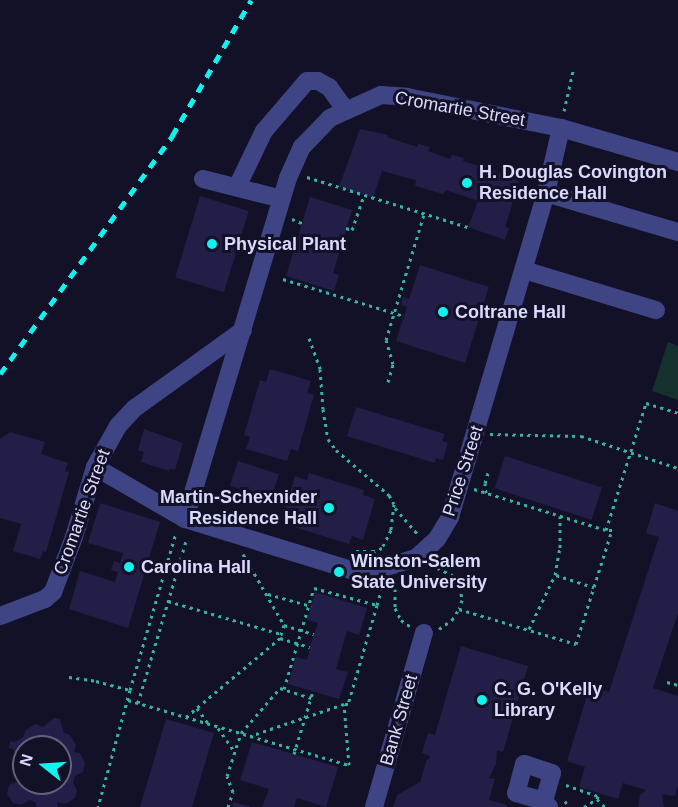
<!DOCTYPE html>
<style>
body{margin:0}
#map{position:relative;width:678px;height:807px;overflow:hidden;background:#121127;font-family:Arial,sans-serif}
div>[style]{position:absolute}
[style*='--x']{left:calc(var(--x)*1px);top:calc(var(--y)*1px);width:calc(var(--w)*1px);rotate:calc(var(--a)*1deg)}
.green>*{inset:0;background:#15312d}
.building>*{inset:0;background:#221e47;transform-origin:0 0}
.path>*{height:3px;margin-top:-1.5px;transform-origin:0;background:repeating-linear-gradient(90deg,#37b49d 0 3px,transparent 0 7.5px)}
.minor>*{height:18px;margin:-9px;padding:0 9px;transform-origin:9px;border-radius:9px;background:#3f4584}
.rail>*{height:4.5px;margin-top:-2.25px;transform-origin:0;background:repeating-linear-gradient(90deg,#11f2ee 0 9px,transparent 0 17px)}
.dots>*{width:16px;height:16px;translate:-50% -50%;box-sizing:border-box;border:3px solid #121127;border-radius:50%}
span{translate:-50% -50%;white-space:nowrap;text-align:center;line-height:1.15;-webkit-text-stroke:6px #121127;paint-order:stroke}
.street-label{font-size:18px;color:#dadafd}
.poi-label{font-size:18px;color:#dadafd;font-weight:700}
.left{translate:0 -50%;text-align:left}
.right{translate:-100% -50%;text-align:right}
.north{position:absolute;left:12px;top:735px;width:60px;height:60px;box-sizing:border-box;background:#121127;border:2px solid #62617d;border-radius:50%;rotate:287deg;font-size:16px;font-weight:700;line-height:24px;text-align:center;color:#dadafd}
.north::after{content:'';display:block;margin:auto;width:21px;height:27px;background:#11f2ee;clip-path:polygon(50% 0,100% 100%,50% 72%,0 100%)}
</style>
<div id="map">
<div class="green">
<i style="clip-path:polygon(668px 342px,678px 346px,678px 400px,652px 391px)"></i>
</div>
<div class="building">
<i style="clip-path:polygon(360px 129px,388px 135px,387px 137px,417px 147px,418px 144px,430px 147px,428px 151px,450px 159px,452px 155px,464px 158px,463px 161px,520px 179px,505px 227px,509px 228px,505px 240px,468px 227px,478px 201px,446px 190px,443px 194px,415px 186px,416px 180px,382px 171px,373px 198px,339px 187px)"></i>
<i style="left:200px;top:196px;width:51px;height:85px;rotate:17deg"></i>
<i style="clip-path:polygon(310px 197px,352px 210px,333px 273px,339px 275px,334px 291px,286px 276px)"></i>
<i style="clip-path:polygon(420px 265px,489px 287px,465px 363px,396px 341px,407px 307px,401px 305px,403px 297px,409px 299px)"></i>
<i style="clip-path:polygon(270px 369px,311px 381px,307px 393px,314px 395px,298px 451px,291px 449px,287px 461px,246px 449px,250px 437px,244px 435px,260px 380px,266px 382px)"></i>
<i style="clip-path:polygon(356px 407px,445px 434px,442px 441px,448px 443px,443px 460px,436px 458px,435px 463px,347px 436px)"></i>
<i style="clip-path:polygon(144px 429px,183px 443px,175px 470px,170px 469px,169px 471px,141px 462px,144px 452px,138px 450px)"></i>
<i style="clip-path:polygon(10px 432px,45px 442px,41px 454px,68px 463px,65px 471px,69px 472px,46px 552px,43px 551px,40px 559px,13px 551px,21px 524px,0 518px,0 439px)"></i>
<i style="left:505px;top:456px;width:102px;height:34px;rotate:18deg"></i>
<i style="left:238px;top:461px;width:43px;height:26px;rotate:18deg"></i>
<i style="clip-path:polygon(309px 473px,364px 490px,363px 495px,375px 499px,363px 540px,352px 536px,349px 544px,294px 527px,296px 520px,283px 517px,295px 476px,307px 480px)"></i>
<i style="clip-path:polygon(100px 503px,160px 522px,128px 628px,69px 609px,80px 571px,115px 582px,118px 572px,111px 570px,114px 561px,120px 563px,123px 553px,88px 543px)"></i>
<i style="clip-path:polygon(655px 503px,678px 511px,678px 613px,653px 688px,678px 696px,678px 785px,675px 796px,662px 794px,664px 807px,638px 807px,640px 795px,646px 790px,623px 783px,618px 799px,579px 787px,585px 767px,567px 761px,590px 686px,609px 692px,659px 537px,646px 533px)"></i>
<i style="clip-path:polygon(315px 592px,367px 608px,359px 635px,347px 631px,336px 669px,348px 672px,339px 699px,288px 684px,296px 657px,307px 660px,310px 647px,318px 623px,307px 620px)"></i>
<i style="clip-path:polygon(461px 646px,528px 666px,503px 752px,497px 750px,496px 764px,489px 778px,495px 779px,489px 800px,507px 805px,506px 807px,393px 807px,397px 795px,420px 782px,427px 759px,429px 760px,430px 756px,422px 753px,428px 733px,435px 735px)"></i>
<i style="clip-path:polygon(evenodd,54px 718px,60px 719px,64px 733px,70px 735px,76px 745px,74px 752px,80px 753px,85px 763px,83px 772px,75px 776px,73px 782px,77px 791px,75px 798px,66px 804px,58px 802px,57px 807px,37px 807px,35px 802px,30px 800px,21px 805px,13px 803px,7px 794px,9px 785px,18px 781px,20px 773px,15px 764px,17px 757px,13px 749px,9px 748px,10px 741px,15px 742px,23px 737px,26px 730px,35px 724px,43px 727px,54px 718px,24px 747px,60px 747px,60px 783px,24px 783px,24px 747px)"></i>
<i style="clip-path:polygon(166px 719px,214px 733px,192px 807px,140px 807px)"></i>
<i style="clip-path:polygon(252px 742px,338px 767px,326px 807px,297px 798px,294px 807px,262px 807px,269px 789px,240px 780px)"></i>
<i style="clip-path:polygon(233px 802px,249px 806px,249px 807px,232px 807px)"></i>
</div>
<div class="path">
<i style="--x:564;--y:111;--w:41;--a:-77.3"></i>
<i style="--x:307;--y:177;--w:169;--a:17.3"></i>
<i style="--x:292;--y:219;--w:11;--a:22"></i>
<i style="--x:346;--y:228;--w:6;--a:18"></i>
<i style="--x:352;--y:230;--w:36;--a:-71"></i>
<i style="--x:283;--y:279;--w:127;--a:17"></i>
<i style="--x:309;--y:338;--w:33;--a:70"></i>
<i style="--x:320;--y:369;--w:40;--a:85.7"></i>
<i style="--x:323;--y:409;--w:30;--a:81"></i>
<i style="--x:328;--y:439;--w:14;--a:54"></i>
<i style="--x:336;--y:450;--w:70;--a:40.3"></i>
<i style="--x:389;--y:495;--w:10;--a:61"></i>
<i style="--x:394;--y:504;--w:26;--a:97"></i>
<i style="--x:391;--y:530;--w:20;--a:117"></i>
<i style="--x:382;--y:548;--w:9;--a:159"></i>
<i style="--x:374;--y:551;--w:18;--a:180"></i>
<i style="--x:356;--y:551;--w:3;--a:108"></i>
<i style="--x:388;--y:382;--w:19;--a:-74"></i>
<i style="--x:393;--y:364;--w:25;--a:-106"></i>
<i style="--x:386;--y:340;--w:132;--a:-73.2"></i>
<i style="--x:490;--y:434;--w:91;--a:1.3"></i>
<i style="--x:581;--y:436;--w:102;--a:18.3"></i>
<i style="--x:474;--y:489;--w:138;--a:17.3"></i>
<i style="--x:606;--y:530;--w:133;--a:-72.5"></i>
<i style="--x:646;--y:403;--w:34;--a:17"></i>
<i style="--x:486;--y:493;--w:10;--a:-96"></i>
<i style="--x:485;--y:483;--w:15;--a:-74"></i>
<i style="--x:395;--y:508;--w:35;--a:49"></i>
<i style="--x:243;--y:554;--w:82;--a:60"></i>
<i style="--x:284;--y:625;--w:31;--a:17"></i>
<i style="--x:437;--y:563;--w:5;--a:90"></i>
<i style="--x:437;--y:568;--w:17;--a:25"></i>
<i style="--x:452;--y:575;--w:14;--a:54"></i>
<i style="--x:460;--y:586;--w:14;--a:82"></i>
<i style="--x:462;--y:600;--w:9;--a:108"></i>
<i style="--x:556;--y:575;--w:40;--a:18"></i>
<i style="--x:268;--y:594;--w:45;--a:15.6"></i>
<i style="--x:168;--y:601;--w:118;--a:16.3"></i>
<i style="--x:377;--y:605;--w:22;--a:-74"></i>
<i style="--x:383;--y:584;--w:13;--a:23"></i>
<i style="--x:395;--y:589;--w:19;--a:90"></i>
<i style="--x:395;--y:608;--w:13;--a:63"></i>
<i style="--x:401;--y:620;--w:12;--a:35"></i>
<i style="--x:284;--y:625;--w:14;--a:107"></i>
<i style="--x:280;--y:638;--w:31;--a:17"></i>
<i style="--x:439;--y:629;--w:16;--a:-35"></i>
<i style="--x:452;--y:620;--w:13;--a:-58"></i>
<i style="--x:459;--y:609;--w:122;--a:16.7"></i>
<i style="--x:576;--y:644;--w:120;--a:-72.5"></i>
<i style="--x:612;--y:530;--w:6;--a:180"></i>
<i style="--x:529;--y:629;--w:60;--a:-64.3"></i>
<i style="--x:555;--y:575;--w:27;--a:-80"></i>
<i style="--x:560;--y:548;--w:32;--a:-90"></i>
<i style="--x:69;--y:677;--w:27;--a:8"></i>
<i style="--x:96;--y:681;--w:35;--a:15"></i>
<i style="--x:130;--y:690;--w:121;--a:105.3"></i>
<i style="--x:667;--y:682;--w:11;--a:15"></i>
<i style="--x:284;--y:689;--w:105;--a:-73.5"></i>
<i style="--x:314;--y:588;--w:65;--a:15.1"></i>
<i style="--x:377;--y:605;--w:103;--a:106.3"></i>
<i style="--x:348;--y:704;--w:4;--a:180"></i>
<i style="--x:130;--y:690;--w:164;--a:-73.7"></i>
<i style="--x:128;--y:700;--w:230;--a:16.4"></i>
<i style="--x:349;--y:765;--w:61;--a:-94.7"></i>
<i style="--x:344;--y:704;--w:99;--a:161.2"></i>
<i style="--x:138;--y:703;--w:172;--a:-73.5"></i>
<i style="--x:197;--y:708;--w:19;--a:54"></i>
<i style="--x:186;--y:717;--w:123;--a:-40"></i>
<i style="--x:218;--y:728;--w:28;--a:55"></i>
<i style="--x:294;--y:754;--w:66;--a:-73.2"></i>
<i style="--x:566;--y:785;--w:34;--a:19"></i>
<i style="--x:598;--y:796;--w:3;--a:108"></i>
<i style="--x:597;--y:799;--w:11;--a:45"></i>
<i style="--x:565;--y:801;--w:7;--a:56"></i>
<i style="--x:228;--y:807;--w:16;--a:-72"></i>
<i style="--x:233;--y:792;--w:17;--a:-111"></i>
<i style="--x:227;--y:776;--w:45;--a:-72"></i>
<i style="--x:241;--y:733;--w:60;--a:-49.1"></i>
<i style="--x:280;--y:688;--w:33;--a:18"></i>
<i style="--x:584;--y:807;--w:15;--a:-32"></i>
</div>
<div class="minor">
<i style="--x:203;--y:179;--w:81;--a:14.2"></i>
<i style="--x:237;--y:187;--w:62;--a:-64.3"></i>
<i style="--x:264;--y:131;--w:66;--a:-49.3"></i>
<i style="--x:307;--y:81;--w:11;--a:0"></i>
<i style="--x:318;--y:81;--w:13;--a:29"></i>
<i style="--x:329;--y:87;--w:29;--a:54"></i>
<i style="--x:546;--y:193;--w:138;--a:16.5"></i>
<i style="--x:524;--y:270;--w:138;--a:16.9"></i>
<i style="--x:95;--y:467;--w:104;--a:30"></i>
<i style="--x:185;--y:519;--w:174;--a:17.1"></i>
<i style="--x:351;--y:570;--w:26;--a:0"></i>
<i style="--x:377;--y:570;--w:41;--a:-17.1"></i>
<i style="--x:416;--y:558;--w:28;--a:-42"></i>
<i style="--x:437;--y:539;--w:26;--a:-59"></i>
<i style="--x:450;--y:517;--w:338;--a:-73.5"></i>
<i style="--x:546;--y:193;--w:67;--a:-77"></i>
<i style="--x:185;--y:519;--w:356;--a:-73.2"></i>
<i style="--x:288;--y:178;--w:34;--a:-66"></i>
<i style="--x:302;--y:147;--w:40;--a:-46"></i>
<i style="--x:330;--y:118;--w:56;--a:-24.3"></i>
<i style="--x:381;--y:95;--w:26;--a:4"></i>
<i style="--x:407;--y:97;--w:157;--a:11.4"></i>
<i style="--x:561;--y:128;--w:122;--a:16.2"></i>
<i style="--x:0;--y:616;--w:48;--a:-20.7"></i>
<i style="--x:45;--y:599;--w:11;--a:-41"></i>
<i style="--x:53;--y:592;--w:59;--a:-69.1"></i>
<i style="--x:74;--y:537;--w:73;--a:-73.3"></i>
<i style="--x:95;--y:467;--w:47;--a:-60.7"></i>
<i style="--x:118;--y:426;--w:25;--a:-47"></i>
<i style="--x:135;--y:408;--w:133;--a:-35.8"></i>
<i style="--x:544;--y:801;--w:29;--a:-74"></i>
<i style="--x:552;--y:773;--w:29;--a:-162"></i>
<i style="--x:524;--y:764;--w:30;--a:105"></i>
<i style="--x:516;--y:793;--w:29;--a:16"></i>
<i style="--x:544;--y:801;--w:8;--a:50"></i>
<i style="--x:374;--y:807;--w:181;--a:-74"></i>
</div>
<div class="rail">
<i style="--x:0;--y:374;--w:294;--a:-54.1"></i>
<i style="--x:172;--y:136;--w:157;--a:-59.8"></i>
</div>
<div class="dots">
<i style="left:467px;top:183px;background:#11f2ee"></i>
<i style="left:212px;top:244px;background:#11f2ee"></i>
<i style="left:443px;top:312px;background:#11f2ee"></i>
<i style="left:329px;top:508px;background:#11f2ee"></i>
<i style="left:129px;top:567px;background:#11f2ee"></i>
<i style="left:339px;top:572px;background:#11f2ee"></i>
<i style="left:482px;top:700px;background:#11f2ee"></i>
</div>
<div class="street-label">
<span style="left:460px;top:109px;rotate:10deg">Cromartie Street</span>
<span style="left:463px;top:471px;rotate:-72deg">Price Street</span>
<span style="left:82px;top:512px;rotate:-70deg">Cromartie Street</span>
<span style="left:399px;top:720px;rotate:-74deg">Bank Street</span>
</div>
<div class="poi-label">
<span class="left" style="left:479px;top:183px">H. Douglas Covington<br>Residence Hall</span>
<span class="left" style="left:224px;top:244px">Physical Plant</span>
<span class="left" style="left:455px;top:312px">Coltrane Hall</span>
<span class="right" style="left:317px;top:508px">Martin-Schexnider<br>Residence Hall</span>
<span class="left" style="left:351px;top:572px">Winston-Salem<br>State University</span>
<span class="left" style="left:141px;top:567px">Carolina Hall</span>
<span class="left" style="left:494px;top:700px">C. G. O'Kelly<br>Library</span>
</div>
<div class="north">N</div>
</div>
